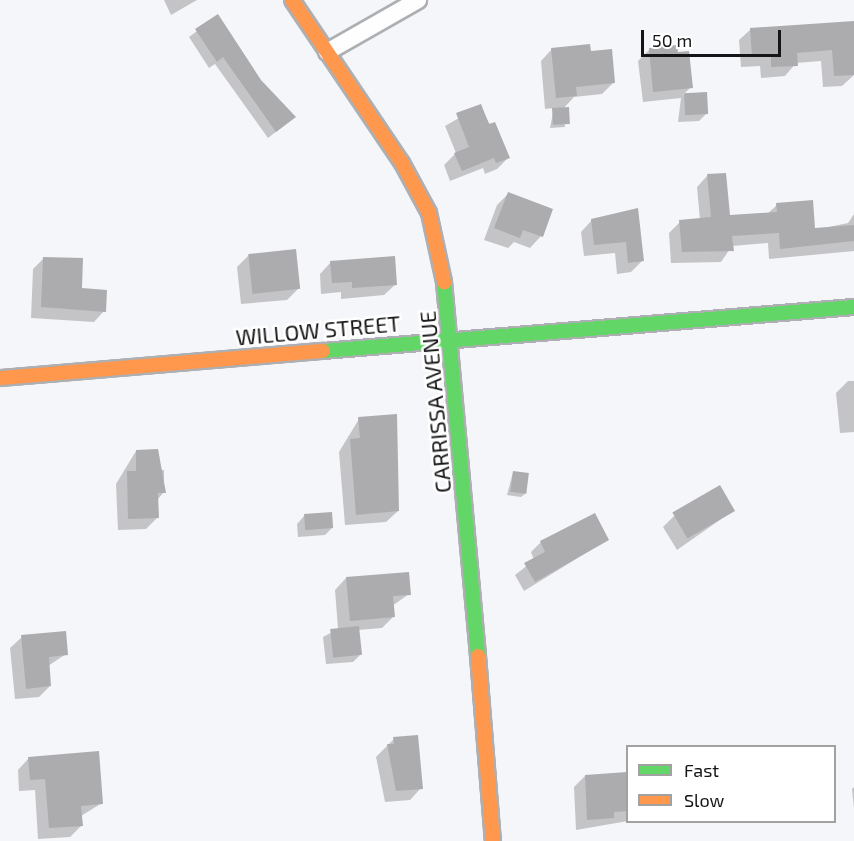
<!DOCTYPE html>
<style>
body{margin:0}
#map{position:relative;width:854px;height:841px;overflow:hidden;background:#f5f6f9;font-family:"Exo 2",sans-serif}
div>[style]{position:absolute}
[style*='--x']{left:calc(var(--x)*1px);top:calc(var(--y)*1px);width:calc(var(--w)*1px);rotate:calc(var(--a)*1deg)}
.shadow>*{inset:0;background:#0003}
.building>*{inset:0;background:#acabad;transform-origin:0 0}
.roads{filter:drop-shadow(2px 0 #aeafb2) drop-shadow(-2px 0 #aeafb2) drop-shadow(0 2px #aeafb2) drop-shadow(0 -2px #aeafb2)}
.street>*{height:16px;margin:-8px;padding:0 8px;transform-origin:8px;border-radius:8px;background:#fefefe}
.fast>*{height:14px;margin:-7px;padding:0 7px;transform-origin:7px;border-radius:7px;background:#63d668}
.slow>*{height:14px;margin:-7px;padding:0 7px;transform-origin:7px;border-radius:7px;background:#ff974d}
span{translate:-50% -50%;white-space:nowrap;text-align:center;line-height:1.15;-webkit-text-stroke:5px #fff;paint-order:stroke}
.street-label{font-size:22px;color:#151517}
.legend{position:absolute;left:626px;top:745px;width:210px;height:78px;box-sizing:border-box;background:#fff;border:2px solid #a1a1a2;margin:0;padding:8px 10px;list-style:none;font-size:18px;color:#151517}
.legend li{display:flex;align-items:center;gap:12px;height:30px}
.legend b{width:30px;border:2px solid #a1a1a2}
.scale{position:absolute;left:641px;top:30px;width:140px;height:27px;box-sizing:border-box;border:3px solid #151517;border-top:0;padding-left:8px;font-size:18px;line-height:21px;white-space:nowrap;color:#151517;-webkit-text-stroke:4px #fff;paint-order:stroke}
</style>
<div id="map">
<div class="shadow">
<i style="clip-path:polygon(164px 0,197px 0,171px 15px)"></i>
<i style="clip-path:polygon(217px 16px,286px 124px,268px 138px,215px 64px,209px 68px,189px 37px)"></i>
<i style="clip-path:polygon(854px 22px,854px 75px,842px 86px,823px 87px,821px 61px,796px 63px,785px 76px,761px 78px,760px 66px,741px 67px,739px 40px,751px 29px)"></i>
<i style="clip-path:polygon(552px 49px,589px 52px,613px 83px,602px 94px,574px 97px,563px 109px,565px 127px,550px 128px,554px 108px,545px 109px,541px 61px)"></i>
<i style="clip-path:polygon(650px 49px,691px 87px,683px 95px,705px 94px,706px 114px,699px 121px,678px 122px,681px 98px,643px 102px,638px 61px)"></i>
<i style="clip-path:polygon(480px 106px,508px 158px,497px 169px,485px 174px,483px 168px,450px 181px,444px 165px,456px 153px,445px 126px)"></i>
<i style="clip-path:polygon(707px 176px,729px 217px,767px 214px,777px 205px,814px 230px,848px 223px,854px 214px,854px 251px,769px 259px,768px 243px,732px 246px,721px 262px,671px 263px,669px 233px,680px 222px,700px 220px,697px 187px)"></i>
<i style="clip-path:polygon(508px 194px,541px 236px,530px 248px,514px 242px,508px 248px,484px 240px,497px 205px)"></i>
<i style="clip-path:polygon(636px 209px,642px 261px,631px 272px,617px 274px,615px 253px,584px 256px,581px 232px,592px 220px)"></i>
<i style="clip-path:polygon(249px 255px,298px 289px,287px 300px,241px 304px,237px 267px)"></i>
<i style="clip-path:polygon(44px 258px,104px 311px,94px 322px,31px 318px,33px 269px)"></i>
<i style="clip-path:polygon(331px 262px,396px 284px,384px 295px,341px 299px,341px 292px,321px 294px,320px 274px)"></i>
<i style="clip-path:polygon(848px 381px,854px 381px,854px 432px,840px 433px,836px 393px)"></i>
<i style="clip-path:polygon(359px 419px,398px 511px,386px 522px,345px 525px,339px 452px)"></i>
<i style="clip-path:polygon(136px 451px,157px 470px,164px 470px,164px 492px,157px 500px,157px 518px,146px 529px,118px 530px,116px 484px)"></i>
<i style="clip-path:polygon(513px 472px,525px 494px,521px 497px,507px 495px)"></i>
<i style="clip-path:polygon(734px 510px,677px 550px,663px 527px,674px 516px)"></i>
<i style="clip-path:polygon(304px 516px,332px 528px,325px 535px,298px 537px,297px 524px)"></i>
<i style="clip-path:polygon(607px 540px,524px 591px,515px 575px,534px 560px,531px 552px,541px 542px)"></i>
<i style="clip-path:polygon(346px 578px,409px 594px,392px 606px,393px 617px,382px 628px,358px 630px,360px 655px,353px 662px,326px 664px,323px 637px,338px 629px,335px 590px)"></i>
<i style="clip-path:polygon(22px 637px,66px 654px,48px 666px,50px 686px,39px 697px,15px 699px,10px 648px)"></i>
<i style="clip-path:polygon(394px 739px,421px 788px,410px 800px,385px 802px,376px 757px)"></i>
<i style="clip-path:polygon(29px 758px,102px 803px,81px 816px,82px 825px,70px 837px,38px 839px,35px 790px,19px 791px,18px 770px)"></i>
<i style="clip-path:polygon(628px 774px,628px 821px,576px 830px,574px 787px,585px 776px)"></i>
<i style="clip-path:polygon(854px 787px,854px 808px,852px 789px)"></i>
</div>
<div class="building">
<i style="clip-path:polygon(218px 14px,261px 80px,296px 117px,276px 132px,223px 57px,217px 62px,195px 29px)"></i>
<i style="clip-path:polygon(854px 21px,854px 75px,834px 76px,832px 50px,797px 53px,798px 66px,771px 67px,771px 55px,752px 56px,750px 28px)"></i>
<i style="clip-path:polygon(590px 44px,591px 51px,612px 49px,615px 83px,576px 87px,577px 96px,556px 98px,551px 48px)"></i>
<i style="clip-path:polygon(677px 45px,678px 52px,689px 51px,693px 88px,653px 92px,649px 48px)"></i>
<i style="left:707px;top:92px;width:22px;height:23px;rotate:87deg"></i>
<i style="clip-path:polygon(481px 104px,489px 124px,495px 122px,510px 158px,496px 163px,494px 158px,462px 171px,454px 153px,469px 147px,456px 113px)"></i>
<i style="left:569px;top:107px;width:17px;height:17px;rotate:87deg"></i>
<i style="clip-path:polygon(726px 173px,730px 215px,777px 212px,776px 203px,813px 200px,815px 228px,854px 225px,854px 241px,780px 249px,779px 233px,732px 236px,734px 251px,682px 252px,679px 220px,711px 217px,707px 174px)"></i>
<i style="clip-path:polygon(508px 192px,553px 209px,543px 237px,523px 230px,520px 238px,494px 228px)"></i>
<i style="clip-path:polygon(638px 208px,644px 261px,628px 263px,626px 242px,594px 245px,591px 219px)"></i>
<i style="left:296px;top:249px;width:40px;height:48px;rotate:84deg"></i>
<i style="clip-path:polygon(395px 256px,397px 285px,352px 288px,352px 282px,332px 283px,330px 261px)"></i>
<i style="clip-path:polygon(43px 257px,83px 258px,82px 288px,107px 290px,106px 312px,41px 307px)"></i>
<i style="clip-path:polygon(397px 414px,399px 511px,356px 515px,350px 439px,360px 438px,358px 417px)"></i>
<i style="clip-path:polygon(158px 449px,166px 493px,158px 493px,159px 518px,128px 519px,127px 471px,136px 471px,136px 450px)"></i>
<i style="left:513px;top:471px;width:16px;height:21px;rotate:7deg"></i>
<i style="left:720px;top:485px;width:30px;height:55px;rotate:60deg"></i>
<i style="left:332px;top:512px;width:16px;height:28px;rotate:86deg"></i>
<i style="clip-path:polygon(595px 513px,609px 540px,535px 582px,524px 563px,545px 552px,540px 541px)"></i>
<i style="clip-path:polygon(409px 572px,411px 595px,393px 596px,395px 617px,350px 621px,346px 577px)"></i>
<i style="left:359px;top:626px;width:29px;height:29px;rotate:84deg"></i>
<i style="clip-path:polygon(66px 631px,68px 655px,49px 657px,51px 686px,26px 689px,21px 635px)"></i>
<i style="clip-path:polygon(418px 735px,423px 789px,396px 791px,387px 744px,394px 744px,393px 737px)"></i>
<i style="clip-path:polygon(99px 751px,103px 804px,81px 806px,83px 826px,49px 828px,45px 779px,30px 780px,28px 757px)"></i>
<i style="clip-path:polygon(627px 772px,627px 811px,614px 812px,614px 818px,587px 820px,585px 775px)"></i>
</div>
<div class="roads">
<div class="street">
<i style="--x:327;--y:52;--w:105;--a:-29.7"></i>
</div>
<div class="fast">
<i style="--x:444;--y:282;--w:376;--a:84.8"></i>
<i style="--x:323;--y:351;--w:533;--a:-4.74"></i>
</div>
<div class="slow">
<i style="--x:292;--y:0;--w:197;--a:56"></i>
<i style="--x:402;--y:163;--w:57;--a:61.6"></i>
<i style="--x:429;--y:213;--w:71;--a:77.7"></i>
<i style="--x:0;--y:378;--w:324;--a:-4.8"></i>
<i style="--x:478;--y:656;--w:186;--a:85.4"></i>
</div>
</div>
<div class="street-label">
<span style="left:318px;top:330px;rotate:-5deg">WILLOW STREET</span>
<span style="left:435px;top:402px;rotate:-95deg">CARRISSA AVENUE</span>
</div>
<ul class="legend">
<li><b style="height:8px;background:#63d668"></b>Fast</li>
<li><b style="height:8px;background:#ff974d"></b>Slow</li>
</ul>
<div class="scale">50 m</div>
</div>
